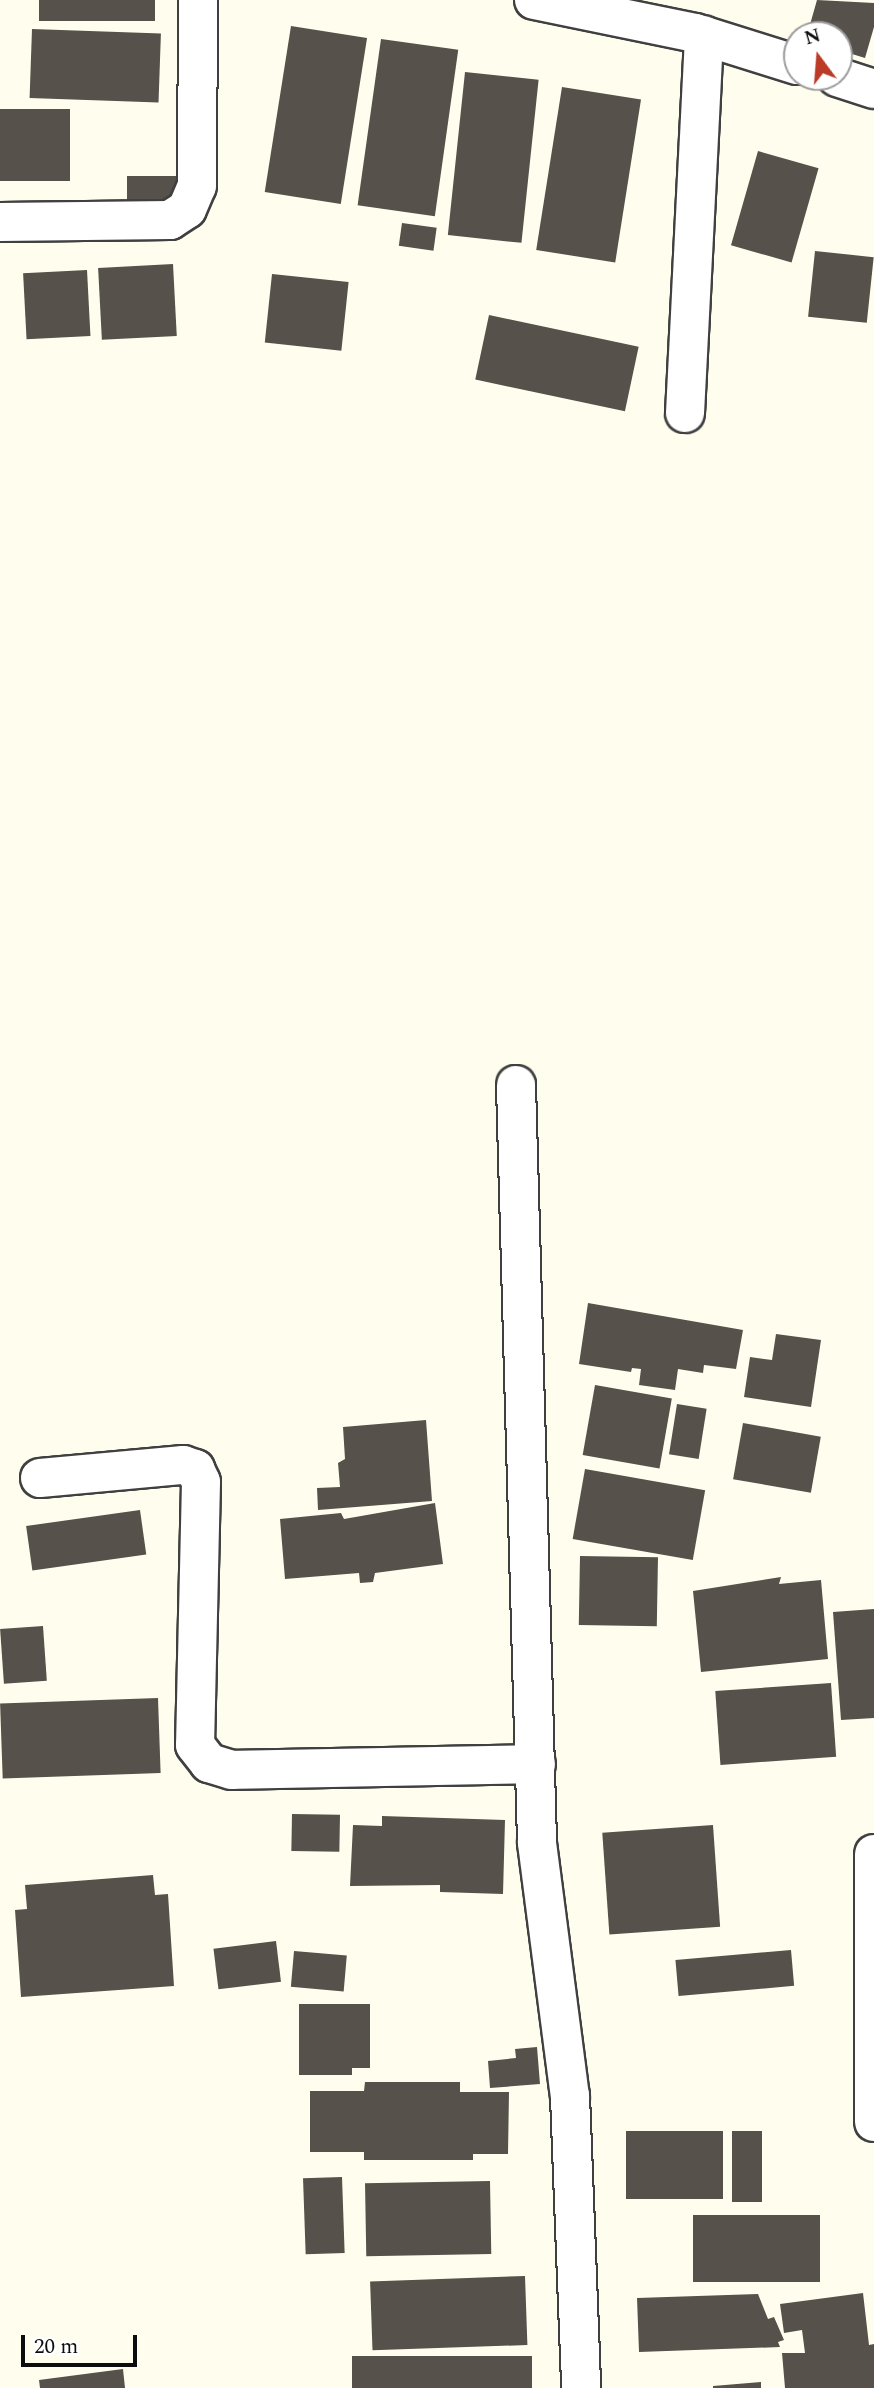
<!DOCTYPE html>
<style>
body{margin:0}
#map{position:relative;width:874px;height:2388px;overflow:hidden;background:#fffeee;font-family:Spectral,serif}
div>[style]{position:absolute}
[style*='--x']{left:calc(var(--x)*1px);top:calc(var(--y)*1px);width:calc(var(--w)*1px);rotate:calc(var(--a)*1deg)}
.building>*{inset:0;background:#56514a;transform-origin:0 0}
.roads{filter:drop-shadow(2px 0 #404040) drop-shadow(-2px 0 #404040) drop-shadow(0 2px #404040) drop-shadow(0 -2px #404040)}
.minor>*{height:38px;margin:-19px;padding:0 19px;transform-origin:19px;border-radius:19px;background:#fff}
span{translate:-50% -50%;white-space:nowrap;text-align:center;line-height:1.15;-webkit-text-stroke:7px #fff;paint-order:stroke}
.north{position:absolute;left:783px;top:21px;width:70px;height:70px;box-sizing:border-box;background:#fff;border:2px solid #9e9e9e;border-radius:50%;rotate:344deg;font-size:19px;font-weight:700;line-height:28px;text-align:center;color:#0d0d0d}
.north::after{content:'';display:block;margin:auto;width:24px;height:32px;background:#bb3b28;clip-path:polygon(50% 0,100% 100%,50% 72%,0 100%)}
.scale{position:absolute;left:21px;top:2335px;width:116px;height:32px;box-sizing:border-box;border:4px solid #0d0d0d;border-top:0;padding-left:9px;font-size:21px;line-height:24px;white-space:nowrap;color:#0d0d0d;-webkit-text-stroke:5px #fff;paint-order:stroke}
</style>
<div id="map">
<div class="building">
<i style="left:39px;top:0;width:116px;height:21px"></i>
<i style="clip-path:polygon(817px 0,874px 3px,874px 27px,865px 58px,839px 50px,839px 35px,807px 35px)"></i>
<i style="left:291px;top:26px;width:77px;height:168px;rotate:9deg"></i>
<i style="left:32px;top:29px;width:129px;height:69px;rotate:2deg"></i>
<i style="left:381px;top:39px;width:78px;height:168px;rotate:8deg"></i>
<i style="left:465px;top:72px;width:74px;height:164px;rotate:6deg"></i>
<i style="left:562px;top:87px;width:80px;height:165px;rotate:9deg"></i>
<i style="left:70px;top:109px;width:72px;height:70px;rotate:90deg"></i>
<i style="left:758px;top:151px;width:63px;height:98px;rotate:16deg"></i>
<i style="left:127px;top:176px;width:57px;height:35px"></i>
<i style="left:402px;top:223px;width:35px;height:23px;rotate:8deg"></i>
<i style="left:815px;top:251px;width:59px;height:66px;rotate:6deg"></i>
<i style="left:173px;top:264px;width:72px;height:75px;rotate:87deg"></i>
<i style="left:87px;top:270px;width:66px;height:64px;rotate:87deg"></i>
<i style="left:272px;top:274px;width:77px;height:69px;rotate:6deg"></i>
<i style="left:489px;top:315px;width:153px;height:66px;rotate:12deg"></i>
<i style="clip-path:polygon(588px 1303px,743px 1330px,736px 1369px,704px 1365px,703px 1373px,678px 1369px,675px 1390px,639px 1385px,641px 1369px,632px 1368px,631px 1372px,579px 1364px)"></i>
<i style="clip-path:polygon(776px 1334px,821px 1340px,811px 1407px,744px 1397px,750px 1357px,772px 1360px)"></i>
<i style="left:595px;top:1385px;width:78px;height:71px;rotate:10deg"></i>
<i style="left:677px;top:1404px;width:30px;height:51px;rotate:9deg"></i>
<i style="clip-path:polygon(426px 1420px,432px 1501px,318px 1510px,317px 1488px,340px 1487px,338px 1463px,345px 1459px,343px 1427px)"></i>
<i style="left:743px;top:1423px;width:79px;height:57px;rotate:10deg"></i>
<i style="left:585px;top:1469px;width:122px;height:71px;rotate:10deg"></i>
<i style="clip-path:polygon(435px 1503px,443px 1564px,375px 1573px,373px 1582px,360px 1583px,359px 1573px,285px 1579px,280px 1519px,341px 1513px,344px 1519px)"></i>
<i style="left:140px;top:1510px;width:45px;height:115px;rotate:82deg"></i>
<i style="left:580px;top:1556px;width:78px;height:69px;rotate:1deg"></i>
<i style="clip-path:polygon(781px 1577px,779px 1584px,821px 1580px,828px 1659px,701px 1672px,693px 1591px)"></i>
<i style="clip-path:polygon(874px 1609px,874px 1718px,841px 1720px,833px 1612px)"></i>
<i style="left:43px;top:1626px;width:55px;height:43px;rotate:86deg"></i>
<i style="left:831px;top:1683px;width:74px;height:116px;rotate:86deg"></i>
<i style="left:158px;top:1698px;width:75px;height:158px;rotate:88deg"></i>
<i style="left:292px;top:1814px;width:48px;height:37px;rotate:1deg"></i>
<i style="clip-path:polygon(382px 1816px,505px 1820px,503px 1894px,440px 1892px,440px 1885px,350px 1886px,353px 1825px,382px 1826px)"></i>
<i style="left:713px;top:1825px;width:102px;height:111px;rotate:86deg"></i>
<i style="clip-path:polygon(153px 1875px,155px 1895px,168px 1894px,174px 1986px,21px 1997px,15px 1910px,27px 1909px,25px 1885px)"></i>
<i style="left:276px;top:1941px;width:41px;height:63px;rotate:83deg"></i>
<i style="left:791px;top:1950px;width:36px;height:116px;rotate:85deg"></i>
<i style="left:294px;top:1951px;width:53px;height:36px;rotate:5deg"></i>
<i style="clip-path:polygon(299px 2004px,370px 2004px,370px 2068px,352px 2068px,352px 2075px,299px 2075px)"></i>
<i style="clip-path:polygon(537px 2047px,540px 2084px,490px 2088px,488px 2061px,516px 2058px,515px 2049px)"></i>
<i style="clip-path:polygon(365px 2082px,460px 2082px,460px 2092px,509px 2092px,508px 2154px,473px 2154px,473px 2160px,364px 2160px,364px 2152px,310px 2152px,310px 2091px,364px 2091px)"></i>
<i style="left:626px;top:2131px;width:97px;height:68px"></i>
<i style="left:732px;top:2131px;width:30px;height:71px"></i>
<i style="left:342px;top:2177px;width:76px;height:39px;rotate:88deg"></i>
<i style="left:490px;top:2181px;width:73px;height:125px;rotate:89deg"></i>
<i style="left:820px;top:2215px;width:67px;height:127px;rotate:90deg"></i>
<i style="left:525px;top:2276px;width:69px;height:155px;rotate:88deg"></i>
<i style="clip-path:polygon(863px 2293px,869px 2345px,874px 2344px,874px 2388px,785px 2388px,782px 2353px,805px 2353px,802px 2330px,784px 2333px,780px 2304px)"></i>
<i style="clip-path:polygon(758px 2294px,768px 2319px,774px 2317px,784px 2340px,778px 2342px,780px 2347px,639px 2352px,637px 2298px)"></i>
<i style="left:532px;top:2356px;width:32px;height:180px;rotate:90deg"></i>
<i style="clip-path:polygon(123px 2369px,125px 2388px,40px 2388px,39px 2380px)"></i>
<i style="clip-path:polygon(761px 2382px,761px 2388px,713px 2388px,713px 2386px)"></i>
</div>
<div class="roads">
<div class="minor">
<i style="--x:534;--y:0;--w:164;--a:11.6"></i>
<i style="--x:695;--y:33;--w:107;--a:17.4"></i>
<i style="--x:837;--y:77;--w:39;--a:18"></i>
<i style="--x:0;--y:222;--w:170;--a:-0.7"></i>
<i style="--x:170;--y:220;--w:20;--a:-33"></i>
<i style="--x:187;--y:209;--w:25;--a:-67"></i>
<i style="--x:197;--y:186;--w:186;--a:-89.7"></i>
<i style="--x:685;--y:413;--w:378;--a:-87.1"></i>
<i style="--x:516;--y:1085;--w:758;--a:88.41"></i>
<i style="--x:537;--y:1843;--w:255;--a:82.6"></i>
<i style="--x:570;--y:2096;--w:292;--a:87.8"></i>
<i style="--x:40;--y:1478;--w:144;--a:-5.2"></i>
<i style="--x:183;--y:1465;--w:13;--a:18"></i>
<i style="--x:195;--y:1469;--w:14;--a:65"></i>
<i style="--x:201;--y:1482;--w:263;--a:91.3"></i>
<i style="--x:195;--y:1745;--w:23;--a:52"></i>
<i style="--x:209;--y:1763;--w:24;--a:17"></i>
<i style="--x:232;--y:1770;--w:304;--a:-1.1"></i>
<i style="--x:874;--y:1854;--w:268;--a:90"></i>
</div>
</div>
<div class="north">N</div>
<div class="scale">20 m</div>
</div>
